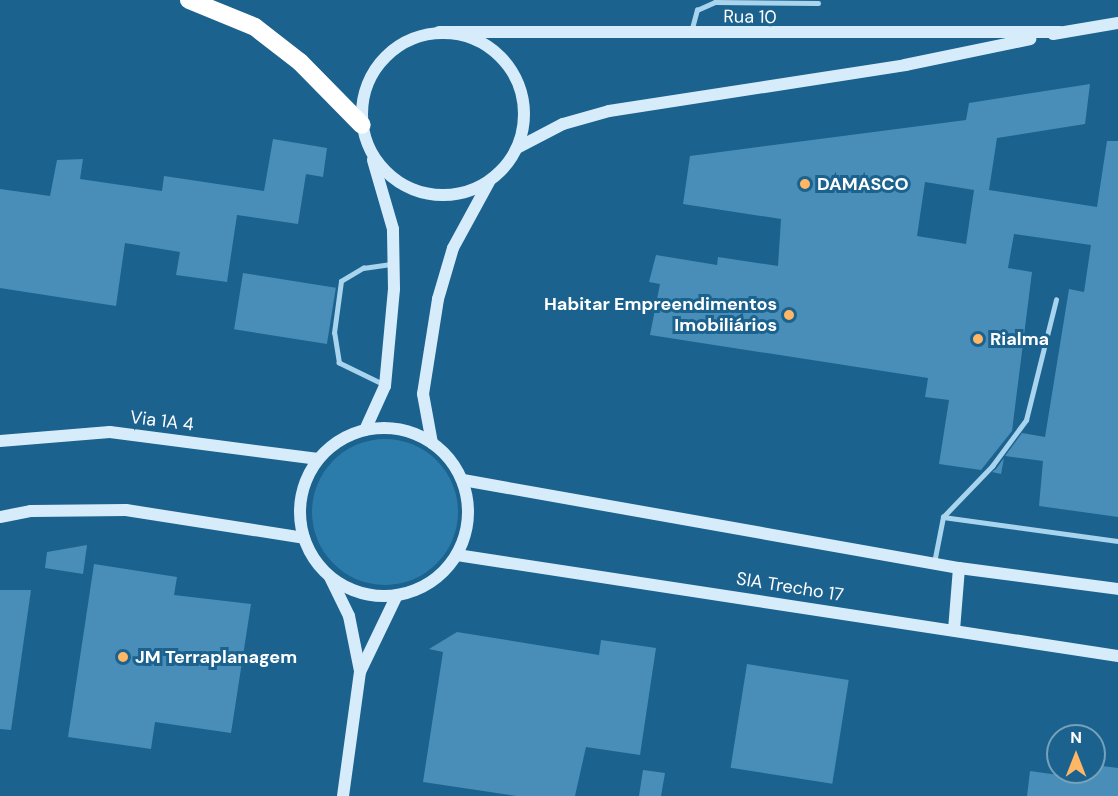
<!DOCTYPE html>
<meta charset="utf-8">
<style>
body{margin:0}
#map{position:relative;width:1118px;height:796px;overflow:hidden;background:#1b628e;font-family:"DM Sans",sans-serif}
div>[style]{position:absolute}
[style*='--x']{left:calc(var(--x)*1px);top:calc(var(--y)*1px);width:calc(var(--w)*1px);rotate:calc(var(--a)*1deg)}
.green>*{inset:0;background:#2b7caa}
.round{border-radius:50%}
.building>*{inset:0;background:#488eb8;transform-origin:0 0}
.lane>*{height:4.5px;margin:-2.25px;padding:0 2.25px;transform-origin:2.25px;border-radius:2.25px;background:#a9d4ee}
.secondary>*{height:12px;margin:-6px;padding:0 6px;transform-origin:6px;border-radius:6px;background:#d6ecfa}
.secondary>.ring{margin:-6px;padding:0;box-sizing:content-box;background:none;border:12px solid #d6ecfa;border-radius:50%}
.highway>*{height:18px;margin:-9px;padding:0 9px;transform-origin:9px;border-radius:9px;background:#fff}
.dots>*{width:16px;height:16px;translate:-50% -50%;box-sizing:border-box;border:3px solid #1b628e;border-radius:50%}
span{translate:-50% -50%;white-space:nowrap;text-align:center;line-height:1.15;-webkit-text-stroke:6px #1b628e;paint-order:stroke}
.street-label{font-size:18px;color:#fff}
.poi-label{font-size:18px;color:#fff;font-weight:700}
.left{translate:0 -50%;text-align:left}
.right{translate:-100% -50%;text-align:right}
.north{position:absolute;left:1046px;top:724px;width:60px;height:60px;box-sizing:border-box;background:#1b628e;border:2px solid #76a1bb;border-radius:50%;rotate:0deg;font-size:16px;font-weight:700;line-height:24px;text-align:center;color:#fff}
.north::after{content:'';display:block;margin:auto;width:21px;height:27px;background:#ffb766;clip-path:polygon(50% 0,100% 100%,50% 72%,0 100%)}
</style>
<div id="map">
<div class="green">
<i class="round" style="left:312px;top:439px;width:146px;height:146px"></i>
</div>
<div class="building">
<i style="clip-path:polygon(evenodd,1090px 84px,1085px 124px,997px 138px,989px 190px,1097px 207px,1107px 141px,1118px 141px,1118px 517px,1039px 506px,1043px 461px,1005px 456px,1022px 433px,1045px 437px,1069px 289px,1084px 292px,1091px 245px,1014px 234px,1008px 268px,1032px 272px,1012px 431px,981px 470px,939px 464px,949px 400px,925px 397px,928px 378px,650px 335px,660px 284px,649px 282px,656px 255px,717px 265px,718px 257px,778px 266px,781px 219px,683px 204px,690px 156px,966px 120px,969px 103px,1090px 84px,925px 182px,974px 190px,966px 244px,917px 236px,925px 182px)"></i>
<i style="clip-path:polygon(273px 139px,327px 148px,323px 177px,306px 174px,298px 224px,237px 215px,227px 282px,176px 275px,180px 252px,125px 243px,116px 306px,0 288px,0 189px,50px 196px,57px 160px,83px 159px,80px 179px,162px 191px,164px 176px,264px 191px)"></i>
<i style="left:243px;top:273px;width:94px;height:57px;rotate:9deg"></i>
<i style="clip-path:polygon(1004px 458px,1001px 474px,992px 472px,996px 469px)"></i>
<i style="clip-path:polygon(87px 545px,83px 574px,45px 568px,47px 552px)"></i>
<i style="clip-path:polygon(94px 564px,177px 577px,174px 595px,251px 604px,231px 733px,155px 722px,151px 749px,68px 737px)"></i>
<i style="clip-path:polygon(0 590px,31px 590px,11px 730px,0 729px)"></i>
<i style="clip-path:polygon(457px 632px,599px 655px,601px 640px,656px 648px,640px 755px,586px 747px,575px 796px,516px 796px,423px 782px,443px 652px,429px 649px)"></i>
<i style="left:747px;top:664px;width:103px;height:105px;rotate:9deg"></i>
<i style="clip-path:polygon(1094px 765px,1118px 768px,1118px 796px,1027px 796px,1030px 771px,1066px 776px,1094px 772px)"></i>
<i style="clip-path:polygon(643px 770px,665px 773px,661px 796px,639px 796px)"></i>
</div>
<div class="lane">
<i style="--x:691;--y:32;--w:23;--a:-75"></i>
<i style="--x:697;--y:10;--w:20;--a:-24"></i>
<i style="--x:715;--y:2;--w:103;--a:0.6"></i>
<i style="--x:382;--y:384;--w:48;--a:-154"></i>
<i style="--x:339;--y:363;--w:30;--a:-99"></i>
<i style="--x:334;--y:333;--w:52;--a:-82.3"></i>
<i style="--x:341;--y:281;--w:26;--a:-31"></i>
<i style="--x:363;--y:268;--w:28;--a:-8"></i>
<i style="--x:943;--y:517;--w:177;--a:7.8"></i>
<i style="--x:934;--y:563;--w:47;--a:-78.9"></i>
<i style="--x:943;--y:517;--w:71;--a:-46.1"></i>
<i style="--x:992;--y:466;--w:57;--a:-53.5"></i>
<i style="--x:1026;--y:420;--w:124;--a:-76"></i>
</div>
<div class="secondary">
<i style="--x:439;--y:32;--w:621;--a:0"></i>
<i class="ring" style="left:362px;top:33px;width:150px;height:150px"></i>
<i style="--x:1053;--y:34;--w:66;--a:-9.6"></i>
<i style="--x:517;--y:148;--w:52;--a:-27.6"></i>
<i style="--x:563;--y:124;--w:48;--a:-15.8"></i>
<i style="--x:609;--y:111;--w:300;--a:-8.8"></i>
<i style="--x:905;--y:65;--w:128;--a:-11.7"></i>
<i class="ring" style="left:300px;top:428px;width:156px;height:156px"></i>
<i style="--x:365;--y:430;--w:48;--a:-65.6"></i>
<i style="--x:385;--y:386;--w:97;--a:-84.7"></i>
<i style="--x:394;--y:289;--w:60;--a:-91"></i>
<i style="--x:393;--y:229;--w:72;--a:-106.2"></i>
<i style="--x:0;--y:441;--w:110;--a:-4.7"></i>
<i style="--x:110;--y:432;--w:210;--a:7.4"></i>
<i style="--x:432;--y:443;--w:50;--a:-100.4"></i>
<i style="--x:423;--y:394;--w:96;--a:-81"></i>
<i style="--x:438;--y:299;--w:53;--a:-73.6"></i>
<i style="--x:453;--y:248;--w:75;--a:-61.4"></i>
<i style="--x:463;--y:480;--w:504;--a:10.06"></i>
<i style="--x:959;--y:568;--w:160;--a:7.5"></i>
<i style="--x:0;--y:517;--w:32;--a:-11"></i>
<i style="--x:31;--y:511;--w:95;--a:-0.6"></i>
<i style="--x:126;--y:510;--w:180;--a:8.9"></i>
<i style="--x:457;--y:555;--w:669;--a:8.69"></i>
<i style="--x:330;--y:577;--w:43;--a:64"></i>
<i style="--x:349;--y:616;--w:56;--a:78.7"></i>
<i style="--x:954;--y:630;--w:62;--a:-85.4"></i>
<i style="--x:343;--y:796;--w:125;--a:-82.2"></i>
<i style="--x:360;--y:672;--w:85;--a:-64.3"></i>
</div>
<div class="highway">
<i style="--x:189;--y:0;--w:71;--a:22.2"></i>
<i style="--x:255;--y:27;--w:57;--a:37.9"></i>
<i style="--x:300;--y:62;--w:88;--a:45.5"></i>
</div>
<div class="dots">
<i style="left:805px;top:184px;background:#ffb766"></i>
<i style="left:789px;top:315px;background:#ffb766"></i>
<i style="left:978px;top:339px;background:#ffb766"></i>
<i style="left:123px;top:657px;background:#ffb766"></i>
</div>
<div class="street-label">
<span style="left:750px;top:17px;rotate:1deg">Rua 10</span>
<span style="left:162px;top:421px;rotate:7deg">Via 1A 4</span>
<span style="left:790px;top:587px;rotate:9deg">SIA Trecho 17</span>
</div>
<div class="poi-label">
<span class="left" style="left:817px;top:184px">DAMASCO</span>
<span class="right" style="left:777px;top:315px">Habitar Empreendimentos<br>Imobiliários</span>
<span class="left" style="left:990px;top:339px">Rialma</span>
<span class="left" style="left:135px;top:657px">JM Terraplanagem</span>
</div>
<div class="north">N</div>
</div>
